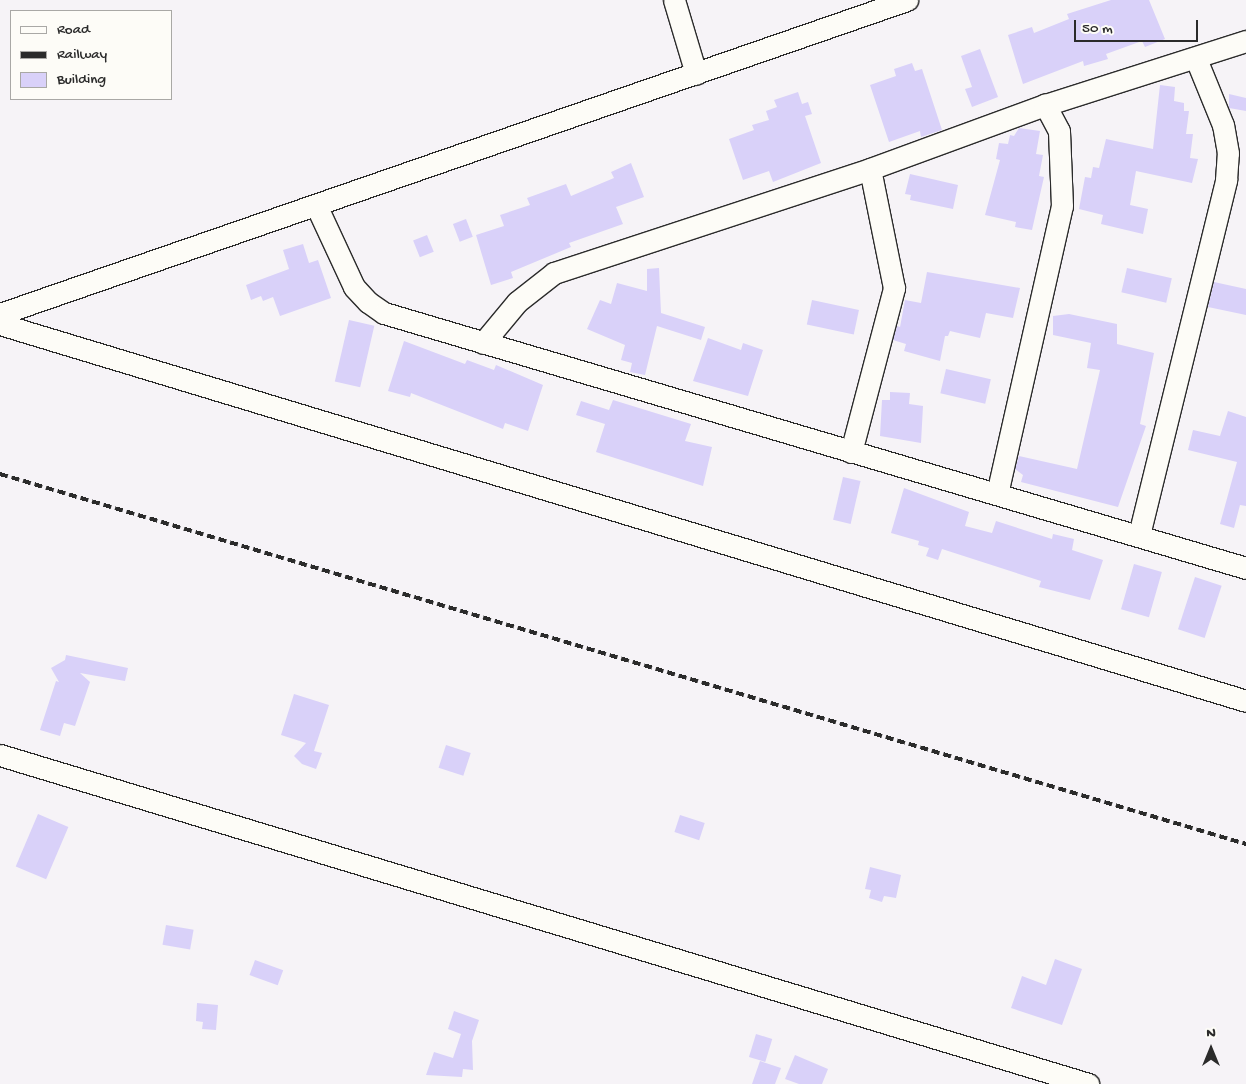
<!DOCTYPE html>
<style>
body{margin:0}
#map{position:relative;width:1246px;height:1084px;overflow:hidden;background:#f6f3f7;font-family:"Gochi Hand",sans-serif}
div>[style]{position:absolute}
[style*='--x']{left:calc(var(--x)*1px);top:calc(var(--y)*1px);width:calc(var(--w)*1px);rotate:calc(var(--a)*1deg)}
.building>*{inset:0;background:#d9d1f9;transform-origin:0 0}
.roads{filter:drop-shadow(1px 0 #2b2b2b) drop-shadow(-1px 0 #2b2b2b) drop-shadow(0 1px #2b2b2b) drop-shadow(0 -1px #2b2b2b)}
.minor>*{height:21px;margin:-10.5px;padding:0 10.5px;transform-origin:10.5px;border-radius:10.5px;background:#fdfcf7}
.rail>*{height:4px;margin-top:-2px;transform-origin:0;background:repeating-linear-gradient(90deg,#2b2b2b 0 8px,transparent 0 12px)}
span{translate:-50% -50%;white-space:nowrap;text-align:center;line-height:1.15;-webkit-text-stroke:4.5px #fdfcf7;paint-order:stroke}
.legend{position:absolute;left:10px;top:10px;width:162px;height:90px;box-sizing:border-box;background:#fdfcf7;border:1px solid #a9a8a5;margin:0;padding:6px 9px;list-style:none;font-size:15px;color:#2b2b2b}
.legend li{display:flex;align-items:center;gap:10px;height:25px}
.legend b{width:25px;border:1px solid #a9a8a5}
.north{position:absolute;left:1186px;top:1024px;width:50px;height:50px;-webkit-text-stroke:4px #fdfcf7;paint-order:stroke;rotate:0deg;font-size:14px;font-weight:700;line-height:20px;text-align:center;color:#2b2b2b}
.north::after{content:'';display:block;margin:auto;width:18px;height:22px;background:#2b2b2b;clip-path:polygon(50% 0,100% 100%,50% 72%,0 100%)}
.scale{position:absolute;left:1074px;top:20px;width:124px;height:22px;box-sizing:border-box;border:2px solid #2b2b2b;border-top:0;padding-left:6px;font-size:15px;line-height:18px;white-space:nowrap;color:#2b2b2b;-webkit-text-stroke:4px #fdfcf7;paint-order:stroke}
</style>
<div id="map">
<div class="building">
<i style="clip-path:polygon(1111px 0,1149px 0,1165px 39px,1145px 47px,1142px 41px,1106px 54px,1108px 59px,1084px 66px,1083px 61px,1023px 84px,1008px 35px,1032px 27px,1034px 33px,1069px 19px,1067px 14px)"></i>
<i style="clip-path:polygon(980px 49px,998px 97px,972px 107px,965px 89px,972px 87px,961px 56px)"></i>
<i style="clip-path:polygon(912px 63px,915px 71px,922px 69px,942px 130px,921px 137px,920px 131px,889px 142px,870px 85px,896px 76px,894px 69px)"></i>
<i style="clip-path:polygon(1160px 85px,1175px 87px,1174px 101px,1184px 103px,1184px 111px,1189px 111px,1186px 134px,1193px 134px,1190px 158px,1198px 159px,1192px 183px,1136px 171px,1130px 205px,1148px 209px,1143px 234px,1101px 224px,1103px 215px,1079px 209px,1085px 177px,1091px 178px,1093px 167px,1099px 168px,1106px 139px,1153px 149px)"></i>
<i style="clip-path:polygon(798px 92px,802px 104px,808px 102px,812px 114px,805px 116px,821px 163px,773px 182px,769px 171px,743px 180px,729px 139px,754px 130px,752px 125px,769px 120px,766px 111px,777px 107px,774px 100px)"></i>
<i style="clip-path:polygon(1229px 94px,1246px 98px,1246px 111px,1229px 108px)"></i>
<i style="clip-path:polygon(1019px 128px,1040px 131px,1036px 154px,1043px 155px,1039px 176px,1044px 177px,1032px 230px,1015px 227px,1016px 222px,985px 215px,1000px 160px,996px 159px,999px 143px,1008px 144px,1010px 135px,1014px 136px)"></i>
<i style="clip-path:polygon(631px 163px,644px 197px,616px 207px,623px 224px,569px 243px,571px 247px,511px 272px,513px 278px,491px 285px,476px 235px,504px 226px,500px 215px,530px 205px,527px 198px,566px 184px,571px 196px,614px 178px,611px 172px)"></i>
<i style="clip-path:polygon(910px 174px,958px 185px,953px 209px,910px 200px,911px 195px,905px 194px)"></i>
<i style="left:466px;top:219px;width:19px;height:14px;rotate:69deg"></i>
<i style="left:427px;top:235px;width:18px;height:15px;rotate:68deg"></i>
<i style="clip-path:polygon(303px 244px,309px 263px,318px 260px,331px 298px,280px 316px,273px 297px,263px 301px,261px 296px,251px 300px,246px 285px,289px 269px,283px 250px)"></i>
<i style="clip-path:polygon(659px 268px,661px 313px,705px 327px,701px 340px,657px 326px,645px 375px,630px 372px,632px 363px,621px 360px,625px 345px,587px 329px,600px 300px,611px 304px,617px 283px,647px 291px,647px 269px)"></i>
<i style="left:1127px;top:268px;width:46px;height:25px;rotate:13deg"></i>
<i style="clip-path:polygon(927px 272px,1020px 288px,1013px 318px,986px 313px,980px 338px,950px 331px,948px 336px,945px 336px,940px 361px,904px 351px,906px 344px,893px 340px,897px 326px,900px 327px,905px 300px,921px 303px)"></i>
<i style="clip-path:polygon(1214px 282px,1246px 289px,1246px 315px,1208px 307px)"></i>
<i style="left:812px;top:300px;width:48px;height:25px;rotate:12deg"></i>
<i style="clip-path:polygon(1069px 314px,1117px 324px,1117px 344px,1154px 353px,1140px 424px,1146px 426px,1118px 507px,1021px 482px,1023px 475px,1015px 469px,1019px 456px,1077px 469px,1100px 370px,1087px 368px,1091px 343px,1053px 335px,1053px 316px)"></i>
<i style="left:349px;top:320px;width:26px;height:63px;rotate:13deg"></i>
<i style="clip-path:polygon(708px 338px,741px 350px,743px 343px,763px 350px,748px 396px,693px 381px)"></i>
<i style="clip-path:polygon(404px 341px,465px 364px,467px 360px,494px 370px,496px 365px,543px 385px,528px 431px,505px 423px,503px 429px,411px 393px,410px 397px,388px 391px)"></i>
<i style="left:946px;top:369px;width:46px;height:25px;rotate:13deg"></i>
<i style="clip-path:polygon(890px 392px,910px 393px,909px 404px,923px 406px,921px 443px,880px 436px,882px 400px,890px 400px)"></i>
<i style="clip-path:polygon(613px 400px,691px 424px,685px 441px,712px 447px,703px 486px,596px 452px,605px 424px,576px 415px,581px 401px,609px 410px)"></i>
<i style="clip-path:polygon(1228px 411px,1246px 417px,1246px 506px,1240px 505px,1234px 528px,1220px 524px,1237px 462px,1188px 450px,1193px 430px,1220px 436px)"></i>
<i style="left:843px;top:477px;width:18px;height:44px;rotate:13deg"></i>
<i style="clip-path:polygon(904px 488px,969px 512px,965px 526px,992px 533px,996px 521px,1052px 539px,1053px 534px,1074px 539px,1072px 550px,1103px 560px,1090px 600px,1039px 587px,1041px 581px,942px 549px,938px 560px,926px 556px,929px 548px,918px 545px,919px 541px,891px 533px)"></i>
<i style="left:1134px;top:564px;width:29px;height:47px;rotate:16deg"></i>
<i style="left:1195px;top:577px;width:28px;height:55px;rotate:18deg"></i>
<i style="clip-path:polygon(66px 655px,128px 668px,125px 681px,80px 673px,90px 682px,75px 726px,64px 723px,60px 736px,40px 730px,56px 681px,59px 682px,51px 668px,65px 660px)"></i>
<i style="clip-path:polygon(294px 694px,329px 705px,314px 751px,322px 753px,316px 769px,302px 764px,294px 756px,306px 743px,281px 735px)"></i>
<i style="left:446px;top:745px;width:26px;height:24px;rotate:18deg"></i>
<i style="left:38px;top:814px;width:33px;height:57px;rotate:23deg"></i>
<i style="left:680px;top:815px;width:26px;height:18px;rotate:18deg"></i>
<i style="clip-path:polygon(870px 867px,901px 875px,896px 898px,884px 896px,882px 902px,869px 898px,871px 890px,865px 889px)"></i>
<i style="left:166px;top:925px;width:28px;height:20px;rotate:10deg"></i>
<i style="clip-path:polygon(1055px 959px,1082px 969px,1062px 1025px,1011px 1008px,1022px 976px,1046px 985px)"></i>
<i style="left:255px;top:960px;width:30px;height:16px;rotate:20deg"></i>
<i style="clip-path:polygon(197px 1003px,218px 1005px,216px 1030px,202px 1029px,203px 1022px,196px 1021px)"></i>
<i style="clip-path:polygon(454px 1011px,479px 1020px,472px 1041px,473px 1070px,463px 1069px,462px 1077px,426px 1075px,434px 1052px,453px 1058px,461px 1034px,448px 1029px)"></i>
<i style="left:756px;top:1034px;width:17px;height:24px;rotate:17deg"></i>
<i style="clip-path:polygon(795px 1055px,828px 1069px,822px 1084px,799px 1084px,785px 1079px)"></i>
<i style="clip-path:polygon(760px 1061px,781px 1068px,775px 1084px,752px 1084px)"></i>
</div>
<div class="roads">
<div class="minor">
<i style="--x:674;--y:0;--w:77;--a:73.4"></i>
<i style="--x:316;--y:205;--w:90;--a:65.1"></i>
<i style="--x:354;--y:287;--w:21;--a:47"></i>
<i style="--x:368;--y:302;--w:19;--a:35"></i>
<i style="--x:384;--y:313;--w:899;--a:16.48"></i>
<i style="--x:0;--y:314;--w:960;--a:-19.1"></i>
<i style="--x:0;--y:324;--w:1302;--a:16.83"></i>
<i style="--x:483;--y:343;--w:53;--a:-50.3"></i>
<i style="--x:517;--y:302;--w:47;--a:-38.1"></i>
<i style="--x:554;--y:273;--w:333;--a:-18.2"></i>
<i style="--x:870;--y:169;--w:186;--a:-20.1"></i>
<i style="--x:1045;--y:105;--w:211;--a:-17.7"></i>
<i style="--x:851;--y:452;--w:170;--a:-75.3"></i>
<i style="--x:894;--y:288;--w:121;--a:-101.4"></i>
<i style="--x:997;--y:494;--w:295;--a:-77.3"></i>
<i style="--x:1062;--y:206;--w:75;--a:-92.3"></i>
<i style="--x:1059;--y:131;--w:30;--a:-118"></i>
<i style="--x:1139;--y:535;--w:366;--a:-76.2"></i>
<i style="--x:1226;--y:180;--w:27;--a:-86"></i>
<i style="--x:1228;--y:153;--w:28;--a:-100"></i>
<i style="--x:1223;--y:125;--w:71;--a:-112.2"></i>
<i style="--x:0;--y:755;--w:1137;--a:16.82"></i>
</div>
</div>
<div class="rail">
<i style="--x:0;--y:474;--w:1300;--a:16.54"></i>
</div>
<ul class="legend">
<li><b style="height:6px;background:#fdfcf7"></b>Road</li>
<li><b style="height:6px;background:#2b2b2b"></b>Railway</li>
<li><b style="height:14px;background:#d9d1f9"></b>Building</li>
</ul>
<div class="north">N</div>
<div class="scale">50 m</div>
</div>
